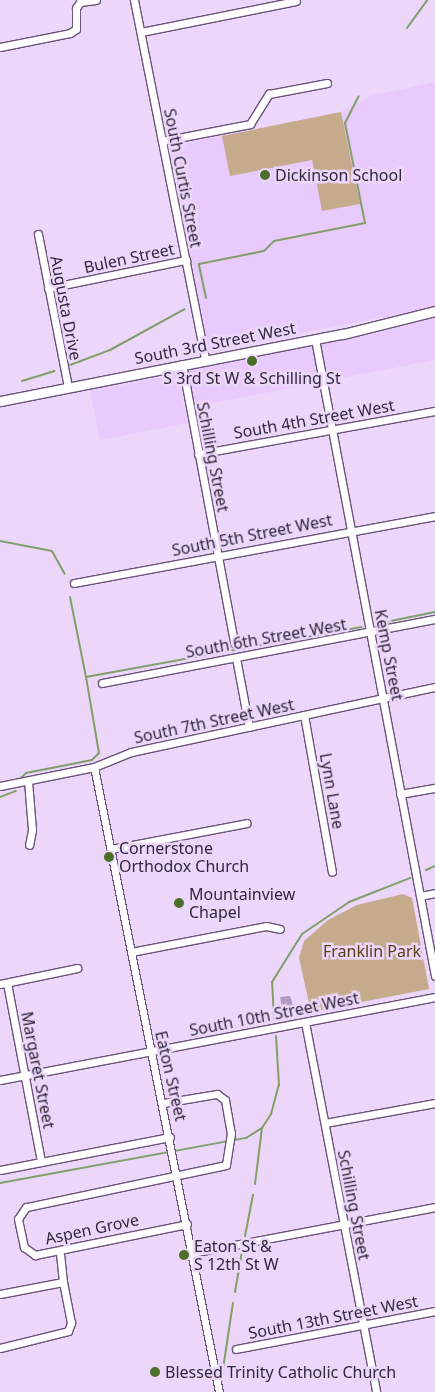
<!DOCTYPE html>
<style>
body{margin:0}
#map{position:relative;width:435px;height:1392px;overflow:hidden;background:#ecd6fa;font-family:"Noto Sans",sans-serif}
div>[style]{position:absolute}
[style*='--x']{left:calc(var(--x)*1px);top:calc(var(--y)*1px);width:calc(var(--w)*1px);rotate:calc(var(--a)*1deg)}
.built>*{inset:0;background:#e9cafd}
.green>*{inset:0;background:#c5aa8b}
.stream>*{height:2px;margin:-1px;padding:0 1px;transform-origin:1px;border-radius:1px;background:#819f69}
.building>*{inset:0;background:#b299c3}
.roads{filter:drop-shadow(1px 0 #6a5379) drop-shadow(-1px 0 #6a5379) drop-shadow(0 1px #6a5379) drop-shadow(0 -1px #6a5379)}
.minor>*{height:7px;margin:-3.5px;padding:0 3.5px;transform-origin:3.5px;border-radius:3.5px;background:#fff}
.major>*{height:9px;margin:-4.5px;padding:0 4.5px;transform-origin:4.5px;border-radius:4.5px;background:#fff}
.dots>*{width:14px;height:14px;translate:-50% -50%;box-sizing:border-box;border:2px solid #ecd6fa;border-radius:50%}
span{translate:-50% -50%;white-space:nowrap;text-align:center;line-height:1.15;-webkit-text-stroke:5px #ecd6fa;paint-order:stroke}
.poi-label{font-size:16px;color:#322839}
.left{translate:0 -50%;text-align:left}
.street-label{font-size:16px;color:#322839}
.park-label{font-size:16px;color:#583c14}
</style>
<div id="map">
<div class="built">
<i style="clip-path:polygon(435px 82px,435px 307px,209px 351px,170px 146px,341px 112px,370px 96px)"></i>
<i style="clip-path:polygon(435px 318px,435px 360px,192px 407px,187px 371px,379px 333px)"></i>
<i style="clip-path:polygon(174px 375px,179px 381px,187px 423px,100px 440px,90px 391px)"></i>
</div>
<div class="green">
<i style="clip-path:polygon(341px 112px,360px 204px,322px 211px,312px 160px,230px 176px,222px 136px)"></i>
<i style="clip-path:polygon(403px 894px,412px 898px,429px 989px,311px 1012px,299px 958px,304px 941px,328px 920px,357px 905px)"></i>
</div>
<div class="stream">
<i style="--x:407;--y:28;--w:34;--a:-54"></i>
<i style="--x:206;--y:298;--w:35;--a:-102"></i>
<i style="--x:199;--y:264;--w:66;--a:-11.3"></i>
<i style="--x:264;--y:251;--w:14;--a:-45"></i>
<i style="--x:274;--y:241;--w:93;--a:-11.2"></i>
<i style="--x:365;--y:223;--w:102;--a:-101.3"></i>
<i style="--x:345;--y:123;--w:30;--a:-63"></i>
<i style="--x:70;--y:365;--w:43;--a:-20.6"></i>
<i style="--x:110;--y:350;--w:85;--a:-28.7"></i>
<i style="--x:22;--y:381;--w:34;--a:-17"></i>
<i style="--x:0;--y:541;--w:53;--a:10.9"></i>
<i style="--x:52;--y:551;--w:26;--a:61"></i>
<i style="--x:70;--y:597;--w:82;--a:78.7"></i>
<i style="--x:376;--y:624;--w:60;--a:-11.5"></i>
<i style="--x:20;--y:779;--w:8;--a:-45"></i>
<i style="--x:26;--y:773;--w:67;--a:-11.1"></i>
<i style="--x:92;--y:760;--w:10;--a:-45"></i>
<i style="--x:99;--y:753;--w:77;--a:-99.7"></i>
<i style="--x:86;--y:677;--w:280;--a:-10.3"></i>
<i style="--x:0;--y:797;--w:17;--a:-21"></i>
<i style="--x:426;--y:870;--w:10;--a:-24"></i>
<i style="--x:274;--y:1018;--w:36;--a:-93"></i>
<i style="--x:272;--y:982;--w:57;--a:-58"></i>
<i style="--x:302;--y:934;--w:57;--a:-34.2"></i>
<i style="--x:349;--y:902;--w:66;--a:-21.5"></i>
<i style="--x:0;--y:1183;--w:250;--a:-10.4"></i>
<i style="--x:246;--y:1138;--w:19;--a:-32"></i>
<i style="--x:262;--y:1128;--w:17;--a:-57"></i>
<i style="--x:271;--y:1114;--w:30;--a:-75"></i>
<i style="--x:279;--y:1085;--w:49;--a:-93.5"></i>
<i style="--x:255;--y:1184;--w:56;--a:-82.9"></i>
<i style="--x:245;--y:1236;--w:42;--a:-79"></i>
<i style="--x:235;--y:1292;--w:42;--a:-80.3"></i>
<i style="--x:221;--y:1382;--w:80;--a:-81.4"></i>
</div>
<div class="building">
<i style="clip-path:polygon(290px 996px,295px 1011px,283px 1013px,280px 997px)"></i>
</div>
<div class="roads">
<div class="minor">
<i style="--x:134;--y:0;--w:367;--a:78.8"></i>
<i style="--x:141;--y:32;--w:158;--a:-11.3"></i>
<i style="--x:0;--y:47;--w:71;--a:-11.3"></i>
<i style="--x:70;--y:33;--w:7;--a:-34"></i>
<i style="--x:76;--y:29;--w:21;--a:-90"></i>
<i style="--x:76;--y:8;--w:7;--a:-56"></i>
<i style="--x:80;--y:2;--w:16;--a:-7"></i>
<i style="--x:162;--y:141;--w:90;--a:-10.9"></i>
<i style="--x:250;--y:124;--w:36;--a:-58"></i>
<i style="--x:269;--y:94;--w:59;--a:-10.7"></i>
<i style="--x:38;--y:234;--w:156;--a:78.9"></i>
<i style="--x:48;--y:288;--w:141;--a:-11.5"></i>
<i style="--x:315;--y:339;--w:648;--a:79.33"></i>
<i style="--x:182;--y:364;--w:284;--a:79.4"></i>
<i style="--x:198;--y:454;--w:241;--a:-10.3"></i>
<i style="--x:74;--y:583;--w:367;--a:-10.5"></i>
<i style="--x:236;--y:658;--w:70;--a:79.3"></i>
<i style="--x:102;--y:683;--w:339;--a:-10.9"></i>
<i style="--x:304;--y:715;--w:159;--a:79.9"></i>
<i style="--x:94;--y:767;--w:637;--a:78.69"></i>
<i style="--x:28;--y:781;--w:49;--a:85.3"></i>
<i style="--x:32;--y:830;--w:15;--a:101"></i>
<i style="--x:0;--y:786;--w:96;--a:-11.4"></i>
<i style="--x:94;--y:767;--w:40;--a:-22"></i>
<i style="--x:131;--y:752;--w:311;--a:-12.1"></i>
<i style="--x:400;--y:794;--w:36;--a:-10"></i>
<i style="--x:111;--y:849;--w:138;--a:-10.8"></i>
<i style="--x:420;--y:896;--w:15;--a:-11"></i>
<i style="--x:131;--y:952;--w:137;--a:-10.9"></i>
<i style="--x:266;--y:926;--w:14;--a:12"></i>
<i style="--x:7;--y:983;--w:182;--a:79.2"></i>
<i style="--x:0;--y:984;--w:79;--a:-11.7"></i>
<i style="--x:305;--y:1022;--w:377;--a:79.1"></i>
<i style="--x:0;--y:1080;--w:443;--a:-10.8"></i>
<i style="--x:163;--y:1103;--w:55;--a:-9.5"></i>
<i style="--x:217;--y:1094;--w:10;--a:37"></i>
<i style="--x:225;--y:1100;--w:34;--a:80"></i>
<i style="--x:231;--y:1133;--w:32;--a:99"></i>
<i style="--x:226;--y:1165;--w:204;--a:168.1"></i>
<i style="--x:26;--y:1207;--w:14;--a:124"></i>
<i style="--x:18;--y:1219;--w:29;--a:78"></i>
<i style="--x:24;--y:1247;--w:14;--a:36"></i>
<i style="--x:35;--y:1255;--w:155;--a:-11.5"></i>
<i style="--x:325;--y:1123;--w:112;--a:-10.3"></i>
<i style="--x:0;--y:1170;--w:173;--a:-11"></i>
<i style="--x:192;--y:1253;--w:247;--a:-10.7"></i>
<i style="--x:0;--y:1294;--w:64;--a:-10.8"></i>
<i style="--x:63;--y:1282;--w:27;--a:-96"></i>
<i style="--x:0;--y:1348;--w:70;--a:-14"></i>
<i style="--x:68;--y:1331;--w:9;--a:-69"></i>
<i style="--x:71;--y:1323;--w:42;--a:-101"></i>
<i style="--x:236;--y:1349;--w:203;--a:-10.8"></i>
</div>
<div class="major">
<i style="--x:0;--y:401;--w:349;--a:-11.1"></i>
<i style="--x:343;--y:334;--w:95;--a:-14"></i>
</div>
</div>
<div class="dots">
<i style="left:265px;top:175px;background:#4b6f28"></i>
<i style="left:252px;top:361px;background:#4b6f28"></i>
<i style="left:109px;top:857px;background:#4b6f28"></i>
<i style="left:179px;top:903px;background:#4b6f28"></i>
<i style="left:184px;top:1255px;background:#4b6f28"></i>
<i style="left:155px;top:1372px;background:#4b6f28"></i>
</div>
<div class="poi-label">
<span class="left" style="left:275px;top:175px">Dickinson School</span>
<span style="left:252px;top:378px">S 3rd St W &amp; Schilling St</span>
<span class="left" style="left:119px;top:857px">Cornerstone<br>Orthodox Church</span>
<span class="left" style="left:189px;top:903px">Mountainview<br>Chapel</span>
<span class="left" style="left:194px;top:1255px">Eaton St &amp;<br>S 12th St W</span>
<span class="left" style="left:165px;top:1372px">Blessed Trinity Catholic Church</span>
</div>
<div class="street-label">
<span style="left:183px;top:178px;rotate:79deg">South Curtis Street</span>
<span style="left:129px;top:258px;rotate:-12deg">Bulen Street</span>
<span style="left:66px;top:308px;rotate:79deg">Augusta Drive</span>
<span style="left:215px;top:343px;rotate:-11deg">South 3rd Street West</span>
<span style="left:314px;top:419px;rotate:-10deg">South 4th Street West</span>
<span style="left:213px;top:457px;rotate:79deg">Schilling Street</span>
<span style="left:252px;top:535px;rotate:-11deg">South 5th Street West</span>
<span style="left:266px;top:638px;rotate:-10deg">South 6th Street West</span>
<span style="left:389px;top:655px;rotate:79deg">Kemp Street</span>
<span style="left:214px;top:721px;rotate:-12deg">South 7th Street West</span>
<span style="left:332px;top:791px;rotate:80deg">Lynn Lane</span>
<span style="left:274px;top:1014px;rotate:-11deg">South 10th Street West</span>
<span style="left:38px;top:1070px;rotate:79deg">Margaret Street</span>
<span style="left:171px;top:1076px;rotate:77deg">Eaton Street</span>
<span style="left:354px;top:1205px;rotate:79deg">Schilling Street</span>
<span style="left:92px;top:1229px;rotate:-12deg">Aspen Grove</span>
<span style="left:333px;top:1317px;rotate:-11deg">South 13th Street West</span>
</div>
<div class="park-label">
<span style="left:372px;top:951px">Franklin Park</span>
</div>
</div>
